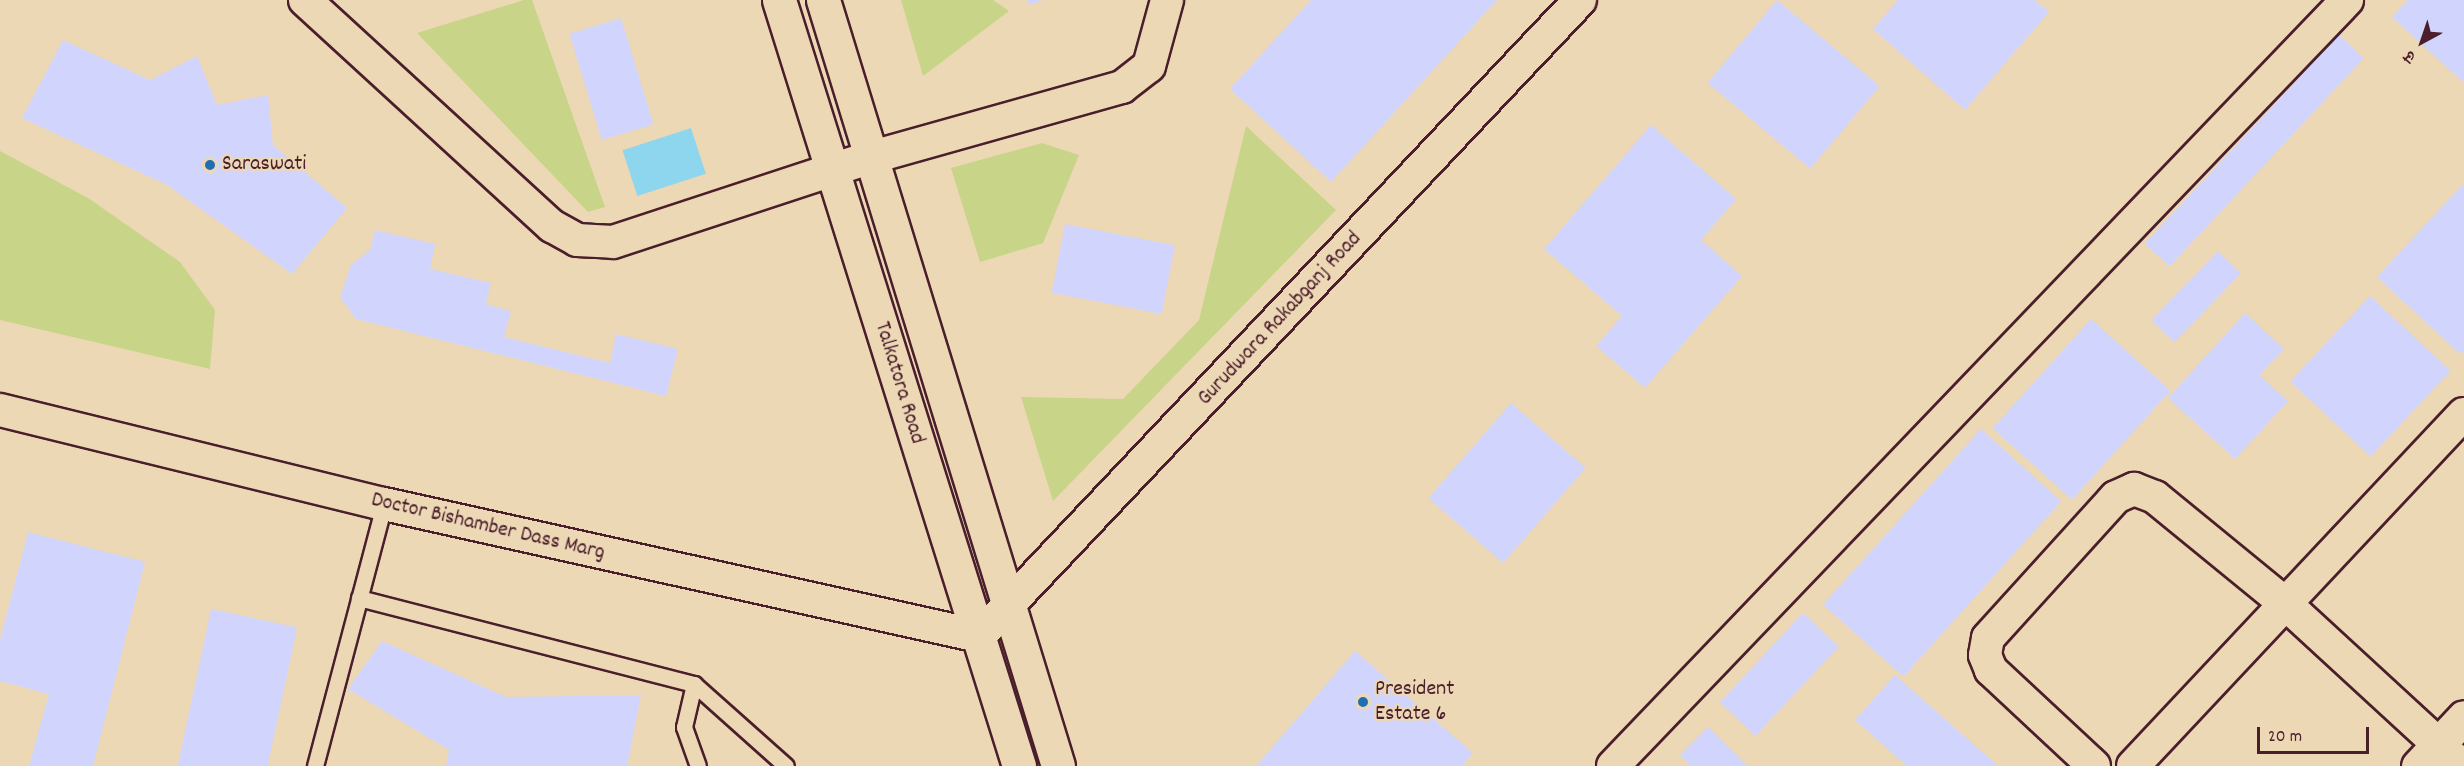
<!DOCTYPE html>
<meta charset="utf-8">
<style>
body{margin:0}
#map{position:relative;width:2464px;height:766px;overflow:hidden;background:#edd8b6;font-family:Dekko,"Playpen Sans Deva",sans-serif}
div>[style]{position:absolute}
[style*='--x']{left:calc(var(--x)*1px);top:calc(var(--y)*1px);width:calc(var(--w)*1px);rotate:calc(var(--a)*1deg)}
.green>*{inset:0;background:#c8d487}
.water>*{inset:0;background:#8dd6ee;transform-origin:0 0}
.building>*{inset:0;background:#d1d4fc;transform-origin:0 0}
.roads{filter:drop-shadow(2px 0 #4a1f2b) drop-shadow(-2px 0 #4a1f2b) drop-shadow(0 2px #4a1f2b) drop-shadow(0 -2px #4a1f2b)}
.service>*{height:15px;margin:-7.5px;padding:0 7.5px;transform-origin:7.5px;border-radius:7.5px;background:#edd8b6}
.minor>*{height:32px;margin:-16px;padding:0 16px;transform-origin:16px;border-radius:16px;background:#edd8b6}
.tertiary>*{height:33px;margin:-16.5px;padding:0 16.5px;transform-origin:16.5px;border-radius:16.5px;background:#edd8b6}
.secondary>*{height:33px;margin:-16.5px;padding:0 16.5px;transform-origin:16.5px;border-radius:16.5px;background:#edd8b6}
.dots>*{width:16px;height:16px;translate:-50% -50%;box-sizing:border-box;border:3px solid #edd8b6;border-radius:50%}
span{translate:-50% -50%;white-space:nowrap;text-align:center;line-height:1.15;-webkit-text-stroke:4.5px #edd8b6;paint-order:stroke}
.poi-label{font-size:22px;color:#4a1f2b}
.left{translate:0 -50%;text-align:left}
.street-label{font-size:22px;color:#4a1f2b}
.north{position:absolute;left:2392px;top:12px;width:60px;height:60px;-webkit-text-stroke:4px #edd8b6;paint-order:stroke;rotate:220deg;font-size:16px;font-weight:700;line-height:24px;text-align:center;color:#4a1f2b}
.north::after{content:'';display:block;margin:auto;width:21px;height:27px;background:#4a1f2b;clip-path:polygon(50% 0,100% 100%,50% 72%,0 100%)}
.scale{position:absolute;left:2257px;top:727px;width:112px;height:27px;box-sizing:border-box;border:3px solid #4a1f2b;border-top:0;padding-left:8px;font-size:18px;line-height:21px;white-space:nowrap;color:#4a1f2b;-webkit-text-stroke:4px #edd8b6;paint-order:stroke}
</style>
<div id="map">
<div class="green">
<i style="clip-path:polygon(524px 0,532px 0,605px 207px,588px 212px,417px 33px)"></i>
<i style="clip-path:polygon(901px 0,993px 0,1009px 11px,923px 76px)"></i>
<i style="clip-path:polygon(1246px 126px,1336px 210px,1053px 501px,1021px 397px,1123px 399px,1199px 320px)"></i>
<i style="clip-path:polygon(1042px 143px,1079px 155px,1043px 243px,980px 262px,951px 168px)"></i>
<i style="clip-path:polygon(0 151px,88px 198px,180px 262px,215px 310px,210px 369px,0 320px)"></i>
</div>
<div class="water">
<i style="left:691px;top:128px;width:48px;height:72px;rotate:72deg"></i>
</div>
<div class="building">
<i style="clip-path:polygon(1027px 0,1042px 0,1029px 5px)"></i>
<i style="clip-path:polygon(1311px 0,1497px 0,1331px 182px,1230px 89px)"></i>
<i style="left:1777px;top:0;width:134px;height:108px;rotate:40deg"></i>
<i style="clip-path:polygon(1898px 0,2035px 0,2049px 12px,1965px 110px,1873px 29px)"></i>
<i style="clip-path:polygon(2408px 0,2464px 0,2464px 83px,2392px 17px)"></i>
<i style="left:621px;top:18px;width:111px;height:54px;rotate:73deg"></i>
<i style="left:2339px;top:35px;width:34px;height:285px;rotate:43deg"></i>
<i style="clip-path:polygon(63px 40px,150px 80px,197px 56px,217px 105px,268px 95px,273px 145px,347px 208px,292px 274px,167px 185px,22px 118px)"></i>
<i style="clip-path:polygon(1651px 125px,1736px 199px,1701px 240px,1742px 276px,1645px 388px,1596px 346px,1622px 316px,1544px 249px)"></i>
<i style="clip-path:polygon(2464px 183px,2464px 350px,2460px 354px,2377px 277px)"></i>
<i style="left:1065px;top:224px;width:112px;height:70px;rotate:11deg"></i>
<i style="clip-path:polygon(375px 230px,435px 244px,430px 269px,491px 283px,486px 304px,511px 311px,504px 337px,610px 363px,616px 334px,678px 349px,666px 396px,356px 319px,340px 297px,351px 265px,370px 250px)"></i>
<i style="left:2218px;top:251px;width:32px;height:96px;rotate:44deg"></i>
<i style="left:2370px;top:296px;width:110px;height:117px;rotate:43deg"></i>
<i style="clip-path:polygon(2245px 313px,2284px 349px,2259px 375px,2288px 401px,2235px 459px,2168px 398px)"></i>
<i style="left:2091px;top:319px;width:107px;height:147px;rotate:42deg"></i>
<i style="left:1511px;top:403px;width:99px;height:126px;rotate:41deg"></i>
<i style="left:1981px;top:429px;width:108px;height:236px;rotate:42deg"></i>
<i style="clip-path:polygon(28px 532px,145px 562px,93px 766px,29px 766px,49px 694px,0 681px,0 640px)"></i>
<i style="left:211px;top:609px;width:88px;height:160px;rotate:12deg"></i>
<i style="left:1803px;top:613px;width:49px;height:122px;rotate:43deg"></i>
<i style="clip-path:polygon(382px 641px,506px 697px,641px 695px,627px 766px,446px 766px,449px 750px,348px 689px)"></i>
<i style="clip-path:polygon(1355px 651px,1473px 753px,1462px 766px,1256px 766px)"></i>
<i style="clip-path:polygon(1895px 675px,1998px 766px,1907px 766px,1855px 720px)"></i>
<i style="clip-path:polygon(1708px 727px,1748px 766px,1691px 766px,1680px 755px)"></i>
</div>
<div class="roads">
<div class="service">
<i style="--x:359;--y:598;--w:346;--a:14.4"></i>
<i style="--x:694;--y:684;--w:123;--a:41.7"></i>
<i style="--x:694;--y:684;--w:44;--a:103.1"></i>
<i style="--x:684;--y:727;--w:41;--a:70.3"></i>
<i style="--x:315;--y:766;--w:271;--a:-75.2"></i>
</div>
<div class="minor">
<i style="--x:305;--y:0;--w:335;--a:42.5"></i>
<i style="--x:552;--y:226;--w:29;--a:29"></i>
<i style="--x:577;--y:240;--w:36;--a:3"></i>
<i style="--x:613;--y:242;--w:269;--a:-18.2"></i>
<i style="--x:869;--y:158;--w:263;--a:-15.7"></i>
<i style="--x:1122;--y:87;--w:34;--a:-38"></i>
<i style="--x:1149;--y:66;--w:68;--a:-74.7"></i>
<i style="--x:0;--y:410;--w:395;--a:13.8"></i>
<i style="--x:384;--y:504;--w:609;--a:12.51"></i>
<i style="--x:979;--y:636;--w:875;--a:-46.62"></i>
<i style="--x:1613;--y:766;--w:1061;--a:-46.22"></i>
<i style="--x:2094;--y:766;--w:141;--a:-137"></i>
<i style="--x:1991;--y:670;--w:16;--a:-112"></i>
<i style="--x:1985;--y:655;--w:17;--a:-80"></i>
<i style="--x:1988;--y:638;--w:190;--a:-47.8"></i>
<i style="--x:2116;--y:497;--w:20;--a:-24"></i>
<i style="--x:2134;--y:489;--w:22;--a:21"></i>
<i style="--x:2155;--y:497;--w:172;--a:39.3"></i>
<i style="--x:2288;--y:606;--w:236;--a:42.6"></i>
<i style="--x:2133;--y:766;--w:483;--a:-46.8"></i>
</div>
<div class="tertiary">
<i style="--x:779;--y:0;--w:803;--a:72.6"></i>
<i style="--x:823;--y:0;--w:801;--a:72.94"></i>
</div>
<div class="secondary">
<i style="--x:2418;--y:766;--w:67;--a:-46.8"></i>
</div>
</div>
<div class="dots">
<i style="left:210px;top:165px;background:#1f6fb2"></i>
<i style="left:1363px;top:702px;background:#1f6fb2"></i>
</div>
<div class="poi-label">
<span class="left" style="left:222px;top:165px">Saraswati</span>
<span class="left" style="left:1375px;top:702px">President<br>Estate 6</span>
</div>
<div class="street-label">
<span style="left:1280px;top:319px;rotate:-47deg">Gurudwara Rakabganj Road</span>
<span style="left:899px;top:383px;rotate:73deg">Talkatora Road</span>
<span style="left:488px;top:527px;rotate:13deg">Doctor Bishamber Dass Marg</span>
</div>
<div class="north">उ</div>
<div class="scale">20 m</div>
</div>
